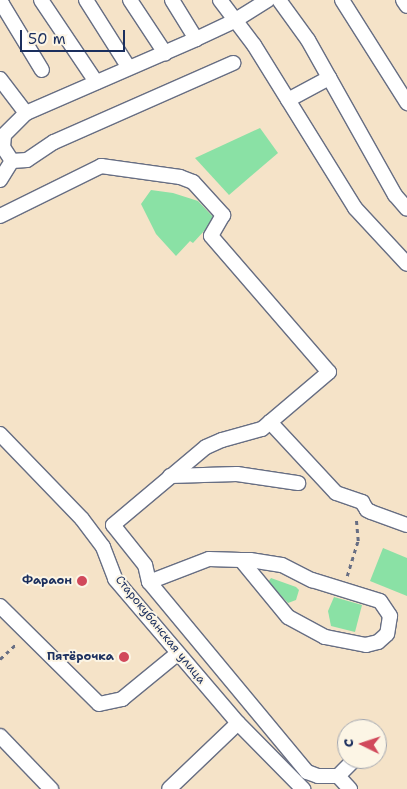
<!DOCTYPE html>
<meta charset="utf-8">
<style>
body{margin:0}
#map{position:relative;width:407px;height:789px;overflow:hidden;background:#f5e3c8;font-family:"Shantell Sans",sans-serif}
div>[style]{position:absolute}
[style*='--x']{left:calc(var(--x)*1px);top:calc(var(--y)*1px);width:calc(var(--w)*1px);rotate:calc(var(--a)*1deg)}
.green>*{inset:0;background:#8ae1a5}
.path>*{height:2.5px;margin-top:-1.25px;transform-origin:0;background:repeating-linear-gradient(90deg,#676e83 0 4px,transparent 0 8px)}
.roads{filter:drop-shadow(1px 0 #676e83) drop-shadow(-1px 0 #676e83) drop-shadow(0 1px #676e83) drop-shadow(0 -1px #676e83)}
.minor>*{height:14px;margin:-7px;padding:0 7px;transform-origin:7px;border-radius:7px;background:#fff}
.dots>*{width:14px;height:14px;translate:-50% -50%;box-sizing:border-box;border:2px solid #fcf5e5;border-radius:50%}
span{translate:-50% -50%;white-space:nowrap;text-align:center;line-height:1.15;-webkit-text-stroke:4px #fcf5e5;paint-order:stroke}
.poi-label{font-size:12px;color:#1b2f5e;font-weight:700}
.right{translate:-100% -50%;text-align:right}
.street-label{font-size:12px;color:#1b2f5e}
.north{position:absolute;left:337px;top:719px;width:50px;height:50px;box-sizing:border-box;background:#fcf5e5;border:1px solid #a2a6af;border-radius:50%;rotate:274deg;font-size:14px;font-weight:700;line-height:20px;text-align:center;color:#1b2f5e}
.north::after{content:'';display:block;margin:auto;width:18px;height:22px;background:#d1495b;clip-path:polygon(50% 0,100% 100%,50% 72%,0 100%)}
.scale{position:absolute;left:20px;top:30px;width:105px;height:22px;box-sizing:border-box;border:2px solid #1b2f5e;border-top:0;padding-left:6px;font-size:15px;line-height:18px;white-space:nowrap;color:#1b2f5e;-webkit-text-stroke:4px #fcf5e5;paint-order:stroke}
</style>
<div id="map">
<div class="green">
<i style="clip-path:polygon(260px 128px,278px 153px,229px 195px,195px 158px)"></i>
<i style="clip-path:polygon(151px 190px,173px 193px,198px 201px,215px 219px,193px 243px,190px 241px,176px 256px,156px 234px,141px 204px)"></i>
<i style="clip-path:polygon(383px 548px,407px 558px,407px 596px,370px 581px)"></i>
<i style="clip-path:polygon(271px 578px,296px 587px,299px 590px,296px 600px,288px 603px,268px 582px)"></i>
<i style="clip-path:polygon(334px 597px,362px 605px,355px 632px,331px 626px,328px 611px)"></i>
</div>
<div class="path">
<i style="--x:347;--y:576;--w:37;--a:-73"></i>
<i style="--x:358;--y:541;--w:22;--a:-95"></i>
<i style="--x:0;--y:659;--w:23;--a:-43"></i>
</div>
<div class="roads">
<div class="minor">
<i style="--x:41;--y:0;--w:99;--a:56.1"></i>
<i style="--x:86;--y:0;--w:80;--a:57.7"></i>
<i style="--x:130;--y:0;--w:64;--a:56.6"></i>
<i style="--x:172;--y:0;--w:46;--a:58.4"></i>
<i style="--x:220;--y:0;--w:56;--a:52.9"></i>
<i style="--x:254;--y:45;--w:192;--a:58.2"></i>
<i style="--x:355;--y:208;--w:76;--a:47.1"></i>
<i style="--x:279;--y:0;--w:49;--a:54.1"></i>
<i style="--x:308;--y:40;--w:178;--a:60.7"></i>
<i style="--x:395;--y:195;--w:18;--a:49"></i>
<i style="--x:342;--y:0;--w:122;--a:57.7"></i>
<i style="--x:403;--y:0;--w:7;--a:56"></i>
<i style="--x:0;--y:6;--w:3;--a:-45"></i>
<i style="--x:2;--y:4;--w:77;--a:58.8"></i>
<i style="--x:0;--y:79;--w:43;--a:52.6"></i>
<i style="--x:288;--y:100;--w:47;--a:-28.2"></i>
<i style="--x:12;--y:161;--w:15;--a:-4"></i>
<i style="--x:27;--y:160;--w:32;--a:-34"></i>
<i style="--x:54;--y:142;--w:196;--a:-23.8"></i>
<i style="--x:0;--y:180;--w:22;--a:-58"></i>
<i style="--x:12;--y:161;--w:17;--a:-123"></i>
<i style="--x:3;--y:147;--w:12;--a:-85"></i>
<i style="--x:4;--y:135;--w:31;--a:-45"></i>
<i style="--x:26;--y:113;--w:185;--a:-23.5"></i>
<i style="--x:196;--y:39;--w:42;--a:-25.3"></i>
<i style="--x:234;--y:21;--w:39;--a:-32"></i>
<i style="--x:0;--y:216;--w:113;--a:-26.3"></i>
<i style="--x:101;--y:166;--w:80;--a:7.9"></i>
<i style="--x:180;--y:177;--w:14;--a:21"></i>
<i style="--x:193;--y:182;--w:45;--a:47.7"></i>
<i style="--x:223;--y:215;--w:24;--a:120"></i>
<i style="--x:211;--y:236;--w:180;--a:49.1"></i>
<i style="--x:329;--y:372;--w:77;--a:139.7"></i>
<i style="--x:0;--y:434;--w:118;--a:46"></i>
<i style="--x:82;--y:519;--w:35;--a:53"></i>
<i style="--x:103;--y:547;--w:34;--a:69"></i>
<i style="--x:115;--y:579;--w:189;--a:49.5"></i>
<i style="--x:238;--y:723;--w:95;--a:136.3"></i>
<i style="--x:170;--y:476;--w:67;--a:-1.7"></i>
<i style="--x:237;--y:474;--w:62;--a:8.4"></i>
<i style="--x:149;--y:582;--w:64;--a:-21"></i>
<i style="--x:209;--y:559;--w:32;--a:2"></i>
<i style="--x:241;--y:560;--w:9;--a:0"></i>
<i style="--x:250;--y:560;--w:32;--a:9"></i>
<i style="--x:282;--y:565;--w:34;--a:27"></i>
<i style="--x:312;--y:580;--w:71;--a:17.2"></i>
<i style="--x:380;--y:601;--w:18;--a:56"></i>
<i style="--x:390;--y:616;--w:18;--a:99"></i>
<i style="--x:387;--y:634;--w:12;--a:138"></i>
<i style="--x:378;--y:642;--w:12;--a:166"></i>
<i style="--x:366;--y:645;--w:42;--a:-169"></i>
<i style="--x:325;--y:637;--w:42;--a:-151.6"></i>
<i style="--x:288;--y:617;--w:74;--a:-129.5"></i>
<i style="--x:0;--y:606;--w:139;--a:44.7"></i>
<i style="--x:99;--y:704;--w:24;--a:-12"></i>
<i style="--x:122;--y:699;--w:71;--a:-39.3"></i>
<i style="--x:238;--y:723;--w:93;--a:45.4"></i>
<i style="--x:0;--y:736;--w:74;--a:46.1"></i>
<i style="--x:338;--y:776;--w:24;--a:-45"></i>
<i style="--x:350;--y:789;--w:18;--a:-133"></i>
<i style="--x:338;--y:776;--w:20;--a:180"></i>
<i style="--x:318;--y:776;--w:12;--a:-160"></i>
<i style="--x:307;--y:772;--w:247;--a:-129.7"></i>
<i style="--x:149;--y:582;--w:17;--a:-103"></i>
<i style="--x:145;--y:565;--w:51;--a:-128.7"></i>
<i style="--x:113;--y:525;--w:121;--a:-40"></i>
<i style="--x:206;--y:447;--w:17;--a:-24"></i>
<i style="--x:222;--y:440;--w:41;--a:-15.4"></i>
<i style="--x:262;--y:429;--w:11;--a:-41"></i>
<i style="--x:270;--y:422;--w:97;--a:47.1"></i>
<i style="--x:336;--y:493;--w:28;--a:19"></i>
<i style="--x:362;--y:502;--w:9;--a:58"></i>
<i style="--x:367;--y:510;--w:4;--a:27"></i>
<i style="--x:371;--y:512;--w:38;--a:20"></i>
</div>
</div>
<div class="dots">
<i style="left:82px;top:581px;background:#d1495b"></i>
<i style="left:124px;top:657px;background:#d1495b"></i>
</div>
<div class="poi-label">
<span class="right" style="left:72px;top:581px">Фараон</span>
<span class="right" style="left:114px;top:657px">Пятёрочка</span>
</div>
<div class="street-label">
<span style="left:160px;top:630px;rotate:51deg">Старокубанская улица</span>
</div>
<div class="north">С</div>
<div class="scale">50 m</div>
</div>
